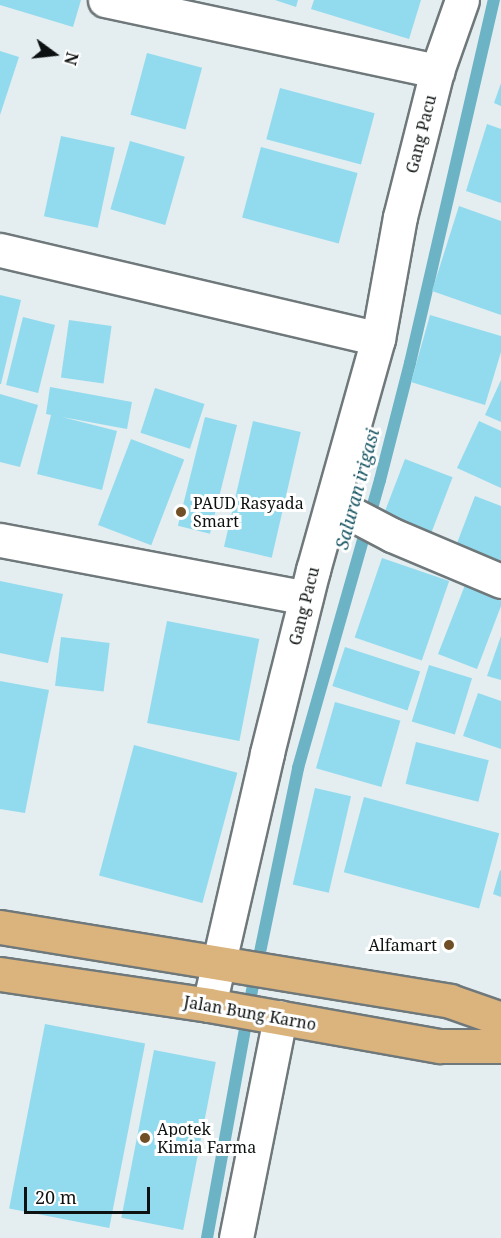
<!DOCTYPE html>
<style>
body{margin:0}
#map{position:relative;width:501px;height:1238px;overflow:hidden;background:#e4edf0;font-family:"Noto Serif",serif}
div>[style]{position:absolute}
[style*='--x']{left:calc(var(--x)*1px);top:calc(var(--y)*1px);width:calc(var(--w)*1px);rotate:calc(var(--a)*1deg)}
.stream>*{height:12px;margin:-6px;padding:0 6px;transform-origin:6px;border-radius:6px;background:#6bb3c5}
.building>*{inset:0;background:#92dbee;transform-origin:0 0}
.roads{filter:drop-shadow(2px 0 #6f787a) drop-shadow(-2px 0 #6f787a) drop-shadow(0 2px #6f787a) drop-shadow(0 -2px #6f787a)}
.minor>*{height:33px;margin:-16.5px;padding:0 16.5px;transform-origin:16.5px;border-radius:16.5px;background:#fff}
.major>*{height:33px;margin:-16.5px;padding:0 16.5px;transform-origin:16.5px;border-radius:16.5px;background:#dab37d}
.dots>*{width:16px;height:16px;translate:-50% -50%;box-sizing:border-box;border:3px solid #fff;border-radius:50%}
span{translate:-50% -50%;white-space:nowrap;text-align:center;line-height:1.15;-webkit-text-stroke:6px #fff;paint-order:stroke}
.street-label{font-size:16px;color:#0d1111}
.poi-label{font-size:16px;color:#0d1111}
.left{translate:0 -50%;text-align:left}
.right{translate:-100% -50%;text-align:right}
.water-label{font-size:18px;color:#1a5765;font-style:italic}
.north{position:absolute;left:24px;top:24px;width:60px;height:60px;-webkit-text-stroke:4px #fff;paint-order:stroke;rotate:105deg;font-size:16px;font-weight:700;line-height:24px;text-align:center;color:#0d1111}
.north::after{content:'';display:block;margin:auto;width:21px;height:27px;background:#0d1111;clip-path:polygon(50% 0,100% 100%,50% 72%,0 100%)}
.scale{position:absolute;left:24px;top:1187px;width:126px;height:27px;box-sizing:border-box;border:3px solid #0d1111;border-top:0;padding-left:8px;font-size:18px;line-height:21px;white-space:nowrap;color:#0d1111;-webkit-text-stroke:4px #fff;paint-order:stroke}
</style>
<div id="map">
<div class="stream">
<i style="--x:207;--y:1238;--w:256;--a:-79.7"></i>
<i style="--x:253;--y:986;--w:223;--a:-78.3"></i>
<i style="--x:298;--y:768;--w:299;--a:-74.1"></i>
<i style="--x:380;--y:480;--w:121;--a:-75.6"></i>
<i style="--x:410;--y:363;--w:373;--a:-77"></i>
</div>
<div class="building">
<i style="clip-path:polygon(0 0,81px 0,73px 27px,0 5px)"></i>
<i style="clip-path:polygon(275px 0,298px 0,296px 7px)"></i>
<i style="clip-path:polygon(314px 0,421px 0,409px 39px,311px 9px)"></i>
<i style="clip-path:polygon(0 51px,19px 57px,0 115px)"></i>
<i style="left:147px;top:53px;width:57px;height:64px;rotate:15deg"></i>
<i style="clip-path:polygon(501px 83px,501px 106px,494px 103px)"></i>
<i style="left:280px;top:88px;width:98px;height:53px;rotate:15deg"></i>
<i style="clip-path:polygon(487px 124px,501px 129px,501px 203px,466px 191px)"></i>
<i style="left:61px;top:136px;width:55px;height:82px;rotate:12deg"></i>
<i style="left:130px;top:141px;width:57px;height:71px;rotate:16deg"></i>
<i style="left:261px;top:147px;width:100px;height:73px;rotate:15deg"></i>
<i style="clip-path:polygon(459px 206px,501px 221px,501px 315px,432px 291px)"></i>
<i style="clip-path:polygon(0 295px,21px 300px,1px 384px,0 384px)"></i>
<i style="clip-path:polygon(430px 315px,501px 336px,501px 352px,485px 405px,411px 382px)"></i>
<i style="left:23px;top:317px;width:33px;height:70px;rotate:14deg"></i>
<i style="left:69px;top:320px;width:43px;height:58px;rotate:8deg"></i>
<i style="clip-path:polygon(501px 380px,501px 422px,485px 415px)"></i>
<i style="clip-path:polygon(50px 387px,132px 402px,127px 429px,62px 417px,117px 431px,102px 490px,37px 474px,51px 415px,46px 414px)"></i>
<i style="left:155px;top:388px;width:52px;height:47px;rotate:18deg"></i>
<i style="clip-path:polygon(0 394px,38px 405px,20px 467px,0 462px)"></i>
<i style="left:205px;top:417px;width:33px;height:112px;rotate:14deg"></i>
<i style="left:253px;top:421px;width:49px;height:129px;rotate:13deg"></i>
<i style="clip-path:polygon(479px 421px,501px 431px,501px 488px,457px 468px)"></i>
<i style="left:131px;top:439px;width:57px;height:92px;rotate:21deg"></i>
<i style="left:405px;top:459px;width:51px;height:62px;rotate:21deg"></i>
<i style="clip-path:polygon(475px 496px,501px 506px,501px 569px,454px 551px)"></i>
<i style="left:382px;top:558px;width:71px;height:84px;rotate:19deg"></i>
<i style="clip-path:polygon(0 581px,63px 594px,48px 663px,0 653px)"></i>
<i style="clip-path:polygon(465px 585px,501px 599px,501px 606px,477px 669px,438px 654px)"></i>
<i style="left:167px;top:621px;width:94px;height:104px;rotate:11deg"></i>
<i style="clip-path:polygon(501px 636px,501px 680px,487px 676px)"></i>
<i style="left:61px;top:637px;width:49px;height:49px;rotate:7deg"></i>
<i style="left:345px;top:647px;width:79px;height:41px;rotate:18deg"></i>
<i style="left:429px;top:665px;width:45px;height:59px;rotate:17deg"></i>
<i style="clip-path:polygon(0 681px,49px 690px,25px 813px,0 809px)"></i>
<i style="clip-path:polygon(478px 693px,501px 701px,501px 749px,463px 736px)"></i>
<i style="left:335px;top:702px;width:68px;height:69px;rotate:16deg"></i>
<i style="left:416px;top:742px;width:75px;height:43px;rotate:14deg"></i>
<i style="left:134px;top:745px;width:107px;height:135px;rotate:15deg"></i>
<i style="left:315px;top:788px;width:37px;height:99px;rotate:13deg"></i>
<i style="left:364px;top:797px;width:140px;height:78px;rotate:15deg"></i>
<i style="clip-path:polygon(500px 870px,501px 871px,501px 897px,493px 894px)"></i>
<i style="left:45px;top:1024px;width:102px;height:188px;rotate:11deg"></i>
<i style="left:154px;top:1050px;width:63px;height:171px;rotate:11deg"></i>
</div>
<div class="roads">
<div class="minor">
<i style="--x:105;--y:0;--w:340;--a:12.1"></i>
<i style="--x:0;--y:250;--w:388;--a:13.2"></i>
<i style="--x:333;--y:504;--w:67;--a:27.7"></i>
<i style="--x:392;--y:535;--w:118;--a:22.9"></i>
<i style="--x:0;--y:540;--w:311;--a:10.7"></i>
<i style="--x:209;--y:1005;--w:259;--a:-77"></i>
<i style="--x:267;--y:753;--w:189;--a:-75.9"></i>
<i style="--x:313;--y:570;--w:240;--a:-74.3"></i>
<i style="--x:378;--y:339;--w:124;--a:-79.8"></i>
<i style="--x:400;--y:217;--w:151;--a:-75.8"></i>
<i style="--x:437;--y:71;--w:75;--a:-70.6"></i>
<i style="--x:236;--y:1238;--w:225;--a:-78.7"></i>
</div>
<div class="major">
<i style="--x:0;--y:927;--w:456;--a:9.3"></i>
<i style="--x:450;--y:1001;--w:54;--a:19.4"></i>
<i style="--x:0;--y:974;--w:211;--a:8.4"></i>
<i style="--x:209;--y:1005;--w:235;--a:10.1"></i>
<i style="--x:440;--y:1046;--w:61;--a:0"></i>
</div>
</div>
<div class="dots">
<i style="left:181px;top:512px;background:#704e26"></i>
<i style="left:449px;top:945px;background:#704e26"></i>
<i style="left:145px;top:1138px;background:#704e26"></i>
</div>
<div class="street-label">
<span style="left:421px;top:134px;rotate:-76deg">Gang Pacu</span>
<span style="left:304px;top:606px;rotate:-76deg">Gang Pacu</span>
<span style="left:250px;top:1013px;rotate:10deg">Jalan Bung Karno</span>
</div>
<div class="poi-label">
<span class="left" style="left:193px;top:512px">PAUD Rasyada<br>Smart</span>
<span class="right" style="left:437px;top:945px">Alfamart</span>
<span class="left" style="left:157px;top:1138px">Apotek<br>Kimia Farma</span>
</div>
<div class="water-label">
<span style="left:357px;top:489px;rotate:-75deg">Saluran irigasi</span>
</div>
<div class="north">N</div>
<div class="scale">20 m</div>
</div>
